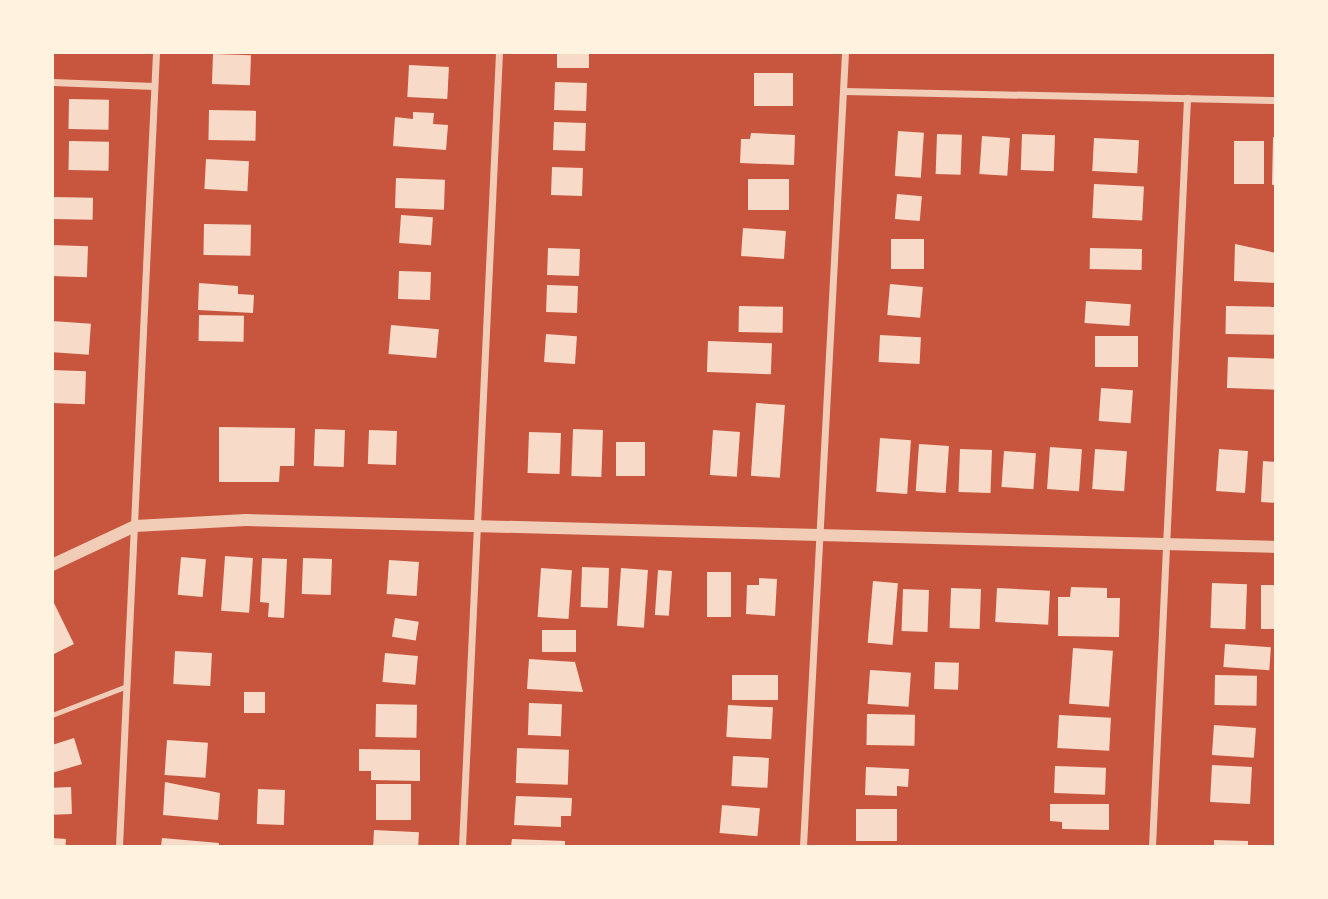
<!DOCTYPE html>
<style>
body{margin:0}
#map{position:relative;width:1328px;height:899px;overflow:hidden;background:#c8553d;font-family:Cabin,sans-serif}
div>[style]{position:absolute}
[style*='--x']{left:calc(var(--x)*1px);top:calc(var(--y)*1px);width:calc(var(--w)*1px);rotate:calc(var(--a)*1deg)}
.building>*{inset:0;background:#f7dbc8;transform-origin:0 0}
.service>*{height:5px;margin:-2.5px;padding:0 2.5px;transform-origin:2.5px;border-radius:2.5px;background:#f1ccb7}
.minor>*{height:7px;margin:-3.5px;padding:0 3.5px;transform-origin:3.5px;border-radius:3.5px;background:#f1ccb7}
.tertiary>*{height:12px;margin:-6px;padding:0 6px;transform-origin:6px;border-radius:6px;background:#f1ccb7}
span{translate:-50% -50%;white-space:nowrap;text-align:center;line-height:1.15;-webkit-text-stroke:5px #fff3e0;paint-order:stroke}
.frame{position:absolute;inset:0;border:54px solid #fff3e0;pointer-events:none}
</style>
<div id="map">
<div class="building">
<i style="left:557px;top:52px;width:32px;height:16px"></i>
<i style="left:213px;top:54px;width:38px;height:30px;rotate:2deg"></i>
<i style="left:409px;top:65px;width:40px;height:32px;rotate:3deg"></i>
<i style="left:754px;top:73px;width:39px;height:33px"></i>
<i style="left:555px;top:82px;width:32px;height:28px;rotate:2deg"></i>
<i style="left:69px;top:99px;width:40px;height:30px;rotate:1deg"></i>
<i style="left:209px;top:110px;width:47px;height:30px;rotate:1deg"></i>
<i style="clip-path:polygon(413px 112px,434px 113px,433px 124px,448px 125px,446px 150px,393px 146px,395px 117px,413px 119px)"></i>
<i style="left:554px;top:122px;width:32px;height:28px;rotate:2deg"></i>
<i style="left:898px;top:131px;width:26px;height:45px;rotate:4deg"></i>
<i style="clip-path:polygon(751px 133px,795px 135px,794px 165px,740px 163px,741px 139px,750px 139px)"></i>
<i style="left:937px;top:134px;width:25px;height:40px;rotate:2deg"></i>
<i style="left:1022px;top:134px;width:33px;height:36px;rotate:2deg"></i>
<i style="left:982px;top:136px;width:28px;height:38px;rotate:4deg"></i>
<i style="clip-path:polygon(1273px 137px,1276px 137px,1276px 185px,1272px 185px)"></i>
<i style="left:1094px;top:138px;width:45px;height:33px;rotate:3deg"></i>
<i style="left:69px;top:141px;width:40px;height:29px;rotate:1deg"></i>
<i style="left:1234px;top:141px;width:30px;height:43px"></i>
<i style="left:206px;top:159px;width:43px;height:30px;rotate:3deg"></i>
<i style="left:552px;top:167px;width:31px;height:28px;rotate:2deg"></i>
<i style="left:396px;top:178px;width:49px;height:30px;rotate:2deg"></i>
<i style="left:789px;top:179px;width:31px;height:41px;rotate:90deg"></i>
<i style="left:1094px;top:184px;width:50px;height:34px;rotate:3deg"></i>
<i style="left:897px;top:194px;width:25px;height:25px;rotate:5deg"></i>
<i style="left:52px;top:197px;width:41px;height:22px;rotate:1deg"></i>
<i style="left:401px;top:215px;width:32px;height:28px;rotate:4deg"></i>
<i style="left:204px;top:224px;width:47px;height:31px;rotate:1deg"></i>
<i style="left:743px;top:228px;width:43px;height:28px;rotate:4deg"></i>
<i style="left:891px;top:239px;width:33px;height:30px"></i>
<i style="clip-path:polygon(1235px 244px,1276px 253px,1276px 283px,1234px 281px)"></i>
<i style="left:52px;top:245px;width:36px;height:31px;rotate:2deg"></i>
<i style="left:548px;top:248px;width:32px;height:27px;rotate:2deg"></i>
<i style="left:1090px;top:248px;width:52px;height:21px;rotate:1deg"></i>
<i style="left:399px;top:271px;width:32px;height:28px;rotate:2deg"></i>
<i style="clip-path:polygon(199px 283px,238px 286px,238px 294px,254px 295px,253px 313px,198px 310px)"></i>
<i style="left:890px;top:284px;width:33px;height:31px;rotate:5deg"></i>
<i style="left:547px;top:285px;width:31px;height:27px;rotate:2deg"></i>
<i style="left:1086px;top:301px;width:45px;height:22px;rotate:4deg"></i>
<i style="left:739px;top:306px;width:44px;height:26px;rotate:1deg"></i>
<i style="left:1226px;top:306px;width:50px;height:28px;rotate:1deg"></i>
<i style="left:199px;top:315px;width:45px;height:26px;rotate:1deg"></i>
<i style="left:52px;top:321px;width:39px;height:31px;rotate:4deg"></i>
<i style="left:391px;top:325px;width:48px;height:29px;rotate:5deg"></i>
<i style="left:546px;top:334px;width:31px;height:28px;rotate:4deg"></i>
<i style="left:880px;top:335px;width:41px;height:27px;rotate:3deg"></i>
<i style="left:1095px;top:336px;width:43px;height:31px"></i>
<i style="left:708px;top:341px;width:64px;height:31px;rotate:2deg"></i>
<i style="left:1228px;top:357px;width:48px;height:31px;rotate:2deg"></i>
<i style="left:52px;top:370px;width:34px;height:33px;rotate:2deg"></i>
<i style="left:1101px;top:388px;width:32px;height:33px;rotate:4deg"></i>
<i style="left:756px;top:403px;width:29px;height:73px;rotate:4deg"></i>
<i style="clip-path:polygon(219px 427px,295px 428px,294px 466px,280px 466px,279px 482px,219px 482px)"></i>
<i style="left:315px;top:429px;width:30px;height:37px;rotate:2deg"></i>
<i style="left:573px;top:429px;width:30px;height:47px;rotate:2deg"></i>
<i style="left:369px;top:430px;width:28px;height:34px;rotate:2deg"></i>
<i style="left:713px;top:430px;width:27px;height:45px;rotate:4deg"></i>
<i style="left:529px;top:432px;width:32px;height:41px;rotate:2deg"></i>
<i style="left:880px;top:438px;width:31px;height:54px;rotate:4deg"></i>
<i style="left:616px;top:442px;width:29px;height:34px"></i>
<i style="left:919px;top:444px;width:30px;height:47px;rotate:4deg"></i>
<i style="left:1050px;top:447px;width:32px;height:42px;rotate:4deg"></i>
<i style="left:960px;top:449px;width:32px;height:43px;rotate:2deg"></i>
<i style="left:1095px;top:449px;width:32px;height:40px;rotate:4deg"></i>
<i style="left:1219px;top:449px;width:29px;height:42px;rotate:4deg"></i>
<i style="left:1004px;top:451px;width:32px;height:36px;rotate:4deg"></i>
<i style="clip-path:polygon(1263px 461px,1276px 462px,1276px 503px,1261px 502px)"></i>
<i style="left:225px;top:556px;width:28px;height:55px;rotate:4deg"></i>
<i style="left:181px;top:557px;width:25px;height:38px;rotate:5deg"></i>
<i style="clip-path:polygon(262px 558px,287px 559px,284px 618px,268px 617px,269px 603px,260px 602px)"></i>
<i style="left:303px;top:558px;width:29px;height:36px;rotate:2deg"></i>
<i style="left:389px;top:560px;width:30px;height:34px;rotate:4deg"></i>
<i style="left:582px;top:567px;width:27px;height:40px;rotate:2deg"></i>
<i style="left:541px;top:568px;width:31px;height:49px;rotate:4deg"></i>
<i style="left:621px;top:568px;width:27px;height:58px;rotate:4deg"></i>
<i style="left:658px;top:570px;width:14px;height:45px;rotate:4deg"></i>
<i style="left:707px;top:572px;width:24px;height:45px"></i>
<i style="clip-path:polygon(759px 578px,777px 579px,775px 616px,746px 614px,747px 585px,759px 585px)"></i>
<i style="left:873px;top:581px;width:25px;height:62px;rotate:5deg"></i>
<i style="left:1212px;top:583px;width:35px;height:45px;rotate:2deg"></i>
<i style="left:1261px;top:585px;width:15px;height:44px"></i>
<i style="clip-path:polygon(1071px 587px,1107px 588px,1107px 598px,1120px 598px,1119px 637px,1058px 636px,1058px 597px,1070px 597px)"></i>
<i style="left:951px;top:588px;width:30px;height:40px;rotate:2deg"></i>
<i style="left:997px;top:588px;width:53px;height:34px;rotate:3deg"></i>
<i style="left:903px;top:589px;width:26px;height:42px;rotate:2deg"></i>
<i style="clip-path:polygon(52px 599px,74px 644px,52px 655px)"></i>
<i style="left:395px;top:618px;width:24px;height:19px;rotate:9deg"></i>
<i style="left:542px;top:630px;width:34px;height:22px"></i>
<i style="left:1225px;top:644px;width:46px;height:23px;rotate:4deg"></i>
<i style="left:1073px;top:648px;width:40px;height:56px;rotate:4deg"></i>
<i style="left:175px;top:651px;width:37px;height:33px;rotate:3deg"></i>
<i style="left:385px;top:653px;width:33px;height:29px;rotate:5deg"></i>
<i style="clip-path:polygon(529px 659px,575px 662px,583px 692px,527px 689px)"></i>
<i style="left:935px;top:662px;width:24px;height:27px;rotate:2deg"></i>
<i style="left:870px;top:670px;width:41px;height:34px;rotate:4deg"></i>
<i style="left:732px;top:675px;width:46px;height:25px"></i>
<i style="left:1215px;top:675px;width:42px;height:30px;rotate:1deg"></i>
<i style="left:244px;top:692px;width:21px;height:21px"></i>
<i style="left:529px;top:703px;width:33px;height:32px;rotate:2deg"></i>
<i style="left:376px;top:704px;width:41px;height:33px;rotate:1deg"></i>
<i style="left:728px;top:705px;width:45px;height:32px;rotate:3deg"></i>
<i style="left:867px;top:714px;width:48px;height:31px;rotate:1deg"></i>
<i style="left:1059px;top:715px;width:52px;height:33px;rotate:3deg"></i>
<i style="left:1214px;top:725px;width:42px;height:30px;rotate:4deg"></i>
<i style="clip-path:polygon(74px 738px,82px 764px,52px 773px,52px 745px)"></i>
<i style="left:167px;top:740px;width:41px;height:35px;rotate:4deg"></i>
<i style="left:517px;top:748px;width:52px;height:35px;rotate:2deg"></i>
<i style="clip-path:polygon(359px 749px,420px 750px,420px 781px,371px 780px,371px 771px,359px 771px)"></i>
<i style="left:733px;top:756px;width:36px;height:30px;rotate:3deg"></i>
<i style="left:1212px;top:765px;width:40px;height:37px;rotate:3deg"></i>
<i style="left:1055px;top:766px;width:51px;height:27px;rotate:2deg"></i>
<i style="clip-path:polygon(866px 767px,909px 769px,908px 787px,897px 786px,897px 796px,865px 795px)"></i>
<i style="clip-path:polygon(165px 782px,220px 793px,218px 820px,163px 815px)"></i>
<i style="left:376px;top:784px;width:35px;height:36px"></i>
<i style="left:71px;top:787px;width:27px;height:19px;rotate:88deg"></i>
<i style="left:258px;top:789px;width:27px;height:35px;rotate:2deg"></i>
<i style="clip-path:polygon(516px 796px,572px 798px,571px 816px,561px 816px,561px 827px,514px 825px)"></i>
<i style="clip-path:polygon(1050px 804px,1109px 804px,1109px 830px,1062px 829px,1062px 822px,1050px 821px)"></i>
<i style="left:722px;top:805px;width:38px;height:28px;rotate:5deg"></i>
<i style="left:856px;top:809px;width:41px;height:32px"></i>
<i style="left:374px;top:830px;width:45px;height:16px;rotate:3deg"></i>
<i style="left:52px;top:838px;width:14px;height:8px;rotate:4deg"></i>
<i style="clip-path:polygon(162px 838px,219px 843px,219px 846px,161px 846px)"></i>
<i style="clip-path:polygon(512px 839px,565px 841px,565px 846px,511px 846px)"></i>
<i style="clip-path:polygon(1214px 840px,1248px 841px,1248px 846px,1214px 846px)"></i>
</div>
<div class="service">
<i style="--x:52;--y:715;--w:80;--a:-21.1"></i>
</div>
<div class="minor">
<i style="--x:52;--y:82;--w:102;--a:2.2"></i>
<i style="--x:844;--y:91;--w:432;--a:1.2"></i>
<i style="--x:119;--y:846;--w:795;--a:-87.33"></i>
<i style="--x:462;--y:846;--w:795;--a:-87.33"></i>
<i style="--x:803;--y:846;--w:795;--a:-86.97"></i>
<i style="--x:1152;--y:846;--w:749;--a:-87.32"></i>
</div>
<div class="tertiary">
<i style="--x:52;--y:565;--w:92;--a:-25.2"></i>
<i style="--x:135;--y:526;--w:111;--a:-3.1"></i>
<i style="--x:246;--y:520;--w:1030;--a:1.5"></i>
</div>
<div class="frame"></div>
</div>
